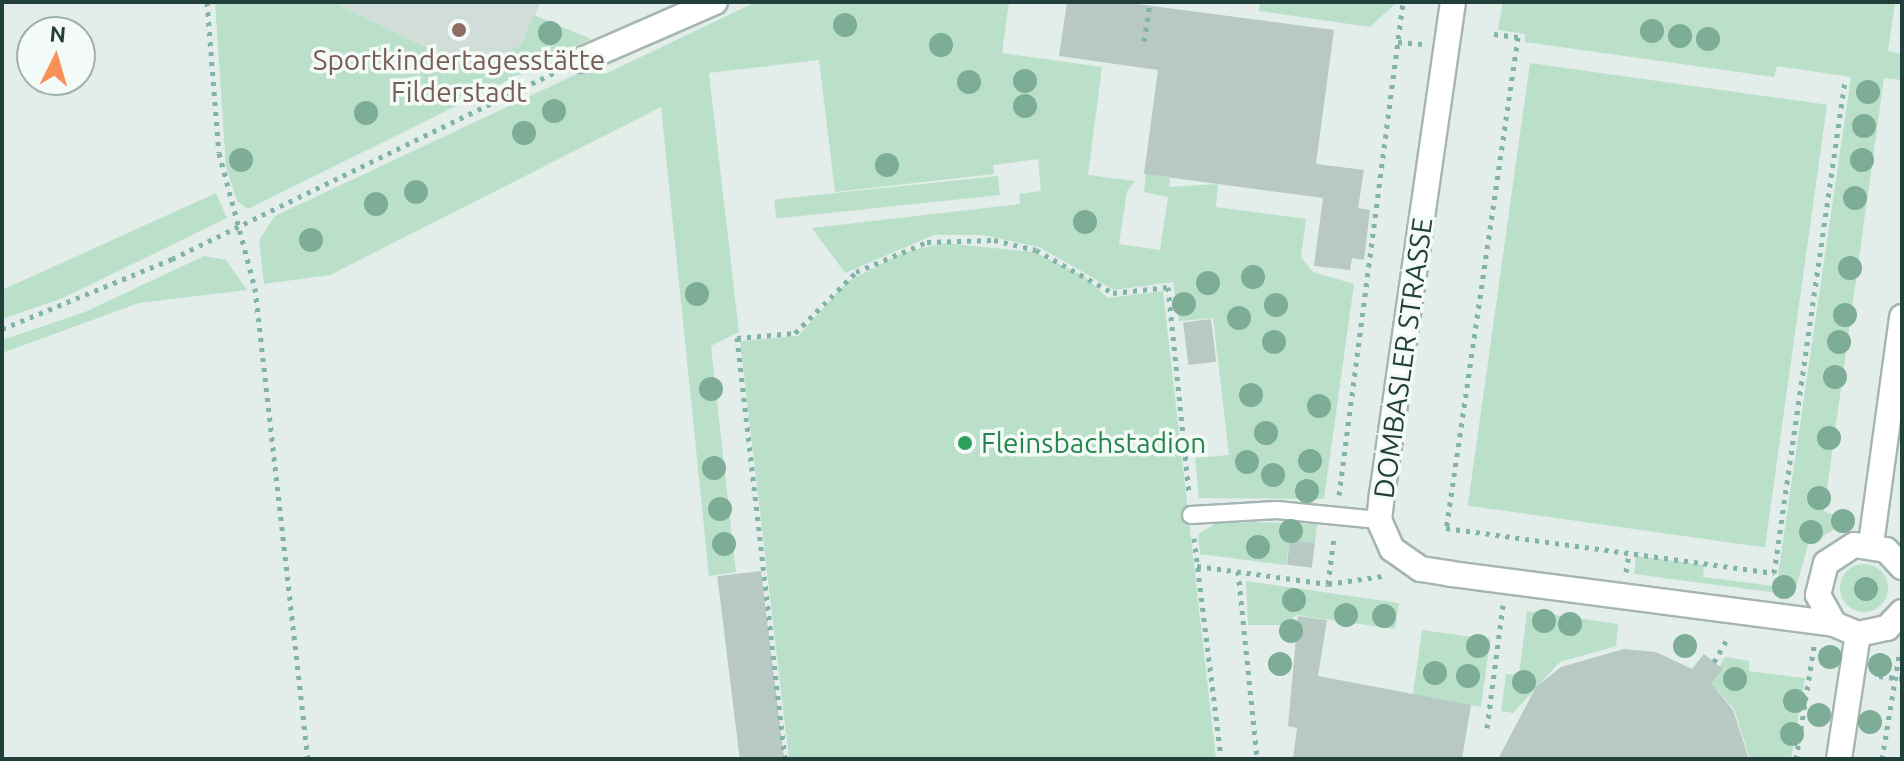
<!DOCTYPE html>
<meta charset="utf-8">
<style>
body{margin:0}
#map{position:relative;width:1904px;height:761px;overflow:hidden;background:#e3edea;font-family:Ubuntu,sans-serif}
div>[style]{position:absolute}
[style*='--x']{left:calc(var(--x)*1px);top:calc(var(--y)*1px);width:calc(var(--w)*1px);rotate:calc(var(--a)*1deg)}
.built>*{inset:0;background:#d1ddd9}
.green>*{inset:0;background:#bbe0c9;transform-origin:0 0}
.round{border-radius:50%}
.building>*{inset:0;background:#b8c8c3;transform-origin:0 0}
.path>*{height:5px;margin-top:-2.5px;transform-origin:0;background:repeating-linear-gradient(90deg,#82b3a9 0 4px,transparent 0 10px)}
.roads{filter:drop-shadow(2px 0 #a5b6b2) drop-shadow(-2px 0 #a5b6b2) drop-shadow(0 2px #a5b6b2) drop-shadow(0 -2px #a5b6b2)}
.service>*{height:16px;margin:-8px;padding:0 8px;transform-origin:8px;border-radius:8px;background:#fff}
.minor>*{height:24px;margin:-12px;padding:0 12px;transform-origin:12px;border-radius:12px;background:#fff}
.trees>*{width:24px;height:24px;margin:-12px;border-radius:50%;background:#7dad96}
.dots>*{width:22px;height:22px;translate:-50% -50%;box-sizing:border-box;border:4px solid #f4faf7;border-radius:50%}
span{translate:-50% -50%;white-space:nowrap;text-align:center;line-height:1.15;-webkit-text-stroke:7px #f4faf7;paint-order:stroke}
.education-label{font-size:28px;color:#785e54}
.street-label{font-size:28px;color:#21403b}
.leisure-label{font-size:28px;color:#27864d}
.left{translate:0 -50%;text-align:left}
.frame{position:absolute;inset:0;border:4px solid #21403b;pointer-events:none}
.north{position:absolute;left:16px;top:16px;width:80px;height:80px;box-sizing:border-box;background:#f4faf7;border:2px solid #a0b0ac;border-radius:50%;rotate:5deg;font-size:22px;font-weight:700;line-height:32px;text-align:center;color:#21403b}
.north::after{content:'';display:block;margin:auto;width:28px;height:36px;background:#f99156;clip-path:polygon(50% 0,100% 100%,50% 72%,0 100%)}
</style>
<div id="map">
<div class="built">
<i style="clip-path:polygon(332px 2px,541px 2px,521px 45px,473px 69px)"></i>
</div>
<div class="green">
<i style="clip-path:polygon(215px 2px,332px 2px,472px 69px,521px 45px,534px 15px,591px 39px,248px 209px,237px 201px,226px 167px)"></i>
<i style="clip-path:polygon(756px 2px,1009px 2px,1002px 53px,1102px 67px,1088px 175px,1135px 181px,1127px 191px,1119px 244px,1160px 250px,1168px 197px,1144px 192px,1146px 174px,1170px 178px,1169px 187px,1218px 184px,1216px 207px,1306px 219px,1301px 257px,1313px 272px,1354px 284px,1324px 499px,1199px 498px,1195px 458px,1229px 455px,1213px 318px,1179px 321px,1173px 282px,1114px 290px,1039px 247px,982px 235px,934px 235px,845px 273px,812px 228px,1020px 204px,1019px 194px,1041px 191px,1038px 159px,993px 165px,994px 174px,835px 192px,819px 60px,709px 73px,739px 332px,711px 346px,736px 572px,709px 576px,661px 107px,330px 275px,264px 284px,259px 240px,275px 216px,581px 72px,605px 74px)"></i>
<i style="clip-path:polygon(1260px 2px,1397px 2px,1370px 27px,1259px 11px)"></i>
<i style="clip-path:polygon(1503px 2px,1902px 2px,1895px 3px,1888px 51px,1902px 54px,1902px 80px,1884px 78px,1824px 511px,1848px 521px,1808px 545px,1794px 595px,1634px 574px,1636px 556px,1704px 565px,1703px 577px,1783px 587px,1778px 575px,1851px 77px,1777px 66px,1774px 77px,1525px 42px,1525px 34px,1498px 30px)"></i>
<i style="left:1530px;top:63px;width:300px;height:447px;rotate:8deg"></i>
<i style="left:998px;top:176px;width:19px;height:225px;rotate:84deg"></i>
<i style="clip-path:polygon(216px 193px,227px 218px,63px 298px,2px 319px,2px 290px)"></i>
<i style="clip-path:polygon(944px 243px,1034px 252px,1084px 276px,1108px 298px,1163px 291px,1216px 759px,789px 759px,740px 341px,798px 336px,847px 282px,902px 253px)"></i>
<i style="clip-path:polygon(204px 256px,226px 260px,247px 290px,139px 303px,2px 353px,2px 340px,85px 312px)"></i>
<i style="clip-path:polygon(1216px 523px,1259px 522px,1317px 524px,1315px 543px,1290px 540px,1286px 565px,1200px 554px,1198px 534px)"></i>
<i class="round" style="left:1840px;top:564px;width:48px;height:48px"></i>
<i style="clip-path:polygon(1246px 581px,1399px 603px,1395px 629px,1297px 615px,1281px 625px,1248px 625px)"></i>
<i style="clip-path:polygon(1527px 611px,1618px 624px,1616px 646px,1560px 662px,1513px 713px,1501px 711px,1506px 674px,1519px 675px)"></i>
<i style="left:1422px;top:630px;width:69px;height:68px;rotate:8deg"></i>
<i style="clip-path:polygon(1725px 657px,1749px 661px,1749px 671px,1805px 678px,1791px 759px,1750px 759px,1734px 709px,1711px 683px)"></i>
</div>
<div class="building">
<i style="clip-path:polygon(1067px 2px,1122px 2px,1334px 30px,1316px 164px,1364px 170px,1358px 208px,1370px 210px,1364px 260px,1352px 258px,1350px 270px,1314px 266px,1323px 198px,1144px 174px,1158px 70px,1059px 56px)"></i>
<i style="left:1211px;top:319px;width:43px;height:28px;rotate:83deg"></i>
<i style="left:1290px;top:540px;width:25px;height:25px;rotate:7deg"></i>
<i style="left:761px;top:571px;width:189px;height:44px;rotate:83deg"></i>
<i style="clip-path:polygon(1298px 616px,1327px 620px,1318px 676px,1471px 705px,1462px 759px,1293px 759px,1297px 728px,1288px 726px)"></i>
<i style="clip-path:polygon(1624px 649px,1656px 652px,1692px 669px,1704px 654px,1723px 669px,1711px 683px,1733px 710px,1749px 759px,1498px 759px,1536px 687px,1561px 667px)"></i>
</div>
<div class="path">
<i style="--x:207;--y:2;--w:151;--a:85.5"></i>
<i style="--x:219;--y:153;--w:140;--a:75.1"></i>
<i style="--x:255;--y:288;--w:474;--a:83.6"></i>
<i style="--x:1494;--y:34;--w:24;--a:7"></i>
<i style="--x:1518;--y:37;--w:496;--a:98.3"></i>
<i style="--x:1446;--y:528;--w:331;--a:7.8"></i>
<i style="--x:1774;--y:573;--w:497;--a:-81.8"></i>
<i style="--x:1144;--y:41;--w:39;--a:-81"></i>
<i style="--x:1398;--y:42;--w:24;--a:5"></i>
<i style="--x:2;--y:329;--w:184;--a:-22.4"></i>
<i style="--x:172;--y:259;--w:431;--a:-26"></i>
<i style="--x:1339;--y:495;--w:497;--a:-82.6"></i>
<i style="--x:1194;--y:538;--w:223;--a:83"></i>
<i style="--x:1197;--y:566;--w:132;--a:7.8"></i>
<i style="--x:1328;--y:584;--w:55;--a:-8.4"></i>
<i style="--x:1238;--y:571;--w:189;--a:84.2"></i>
<i style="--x:1626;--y:572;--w:19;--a:-81"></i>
<i style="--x:1328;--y:584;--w:47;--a:-82.7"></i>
<i style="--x:1714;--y:662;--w:30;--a:-60"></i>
<i style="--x:1879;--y:676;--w:23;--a:7"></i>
<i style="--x:1487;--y:728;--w:124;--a:-82.6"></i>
<i style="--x:785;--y:759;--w:424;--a:-96.5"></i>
<i style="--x:737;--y:338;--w:58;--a:-4.9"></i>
<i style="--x:795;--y:333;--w:86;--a:-45"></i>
<i style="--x:856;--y:272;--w:77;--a:-22.9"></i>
<i style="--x:927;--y:242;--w:67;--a:-1.7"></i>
<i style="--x:994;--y:240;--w:43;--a:13.4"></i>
<i style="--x:1036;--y:250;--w:88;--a:29.2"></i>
<i style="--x:1113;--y:293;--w:55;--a:-6.2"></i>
<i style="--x:1168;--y:287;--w:206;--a:84.2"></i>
<i style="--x:1796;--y:759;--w:114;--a:-80.9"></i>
<i style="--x:1882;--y:759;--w:110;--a:-80.6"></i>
</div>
<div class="roads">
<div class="service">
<i style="--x:1191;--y:515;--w:86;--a:-3.3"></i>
<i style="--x:1277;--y:510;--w:102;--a:5.6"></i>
</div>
<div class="minor">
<i style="--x:1453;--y:2;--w:496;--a:98.2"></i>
<i style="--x:1382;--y:493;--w:27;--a:96"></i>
<i style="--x:1379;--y:520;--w:32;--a:66"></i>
<i style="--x:1392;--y:549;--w:35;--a:35"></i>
<i style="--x:1421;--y:569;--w:30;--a:9"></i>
<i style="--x:1451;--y:574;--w:386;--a:7.4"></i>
<i style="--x:582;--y:60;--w:145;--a:-23.6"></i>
<i style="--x:1871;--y:544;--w:229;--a:-82.2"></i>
<i style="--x:1902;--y:567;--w:23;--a:-133"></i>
<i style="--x:1886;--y:550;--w:32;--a:-171"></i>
<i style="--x:1854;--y:545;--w:33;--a:147"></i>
<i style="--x:1826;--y:563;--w:33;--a:104"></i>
<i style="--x:1818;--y:595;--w:33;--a:61"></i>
<i style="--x:1834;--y:624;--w:26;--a:23"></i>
<i style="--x:1858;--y:634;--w:30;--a:-12"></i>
<i style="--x:1887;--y:628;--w:22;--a:-47"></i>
<i style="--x:1839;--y:759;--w:126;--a:-81.4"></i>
</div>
</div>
<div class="trees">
<i style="left:845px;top:25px"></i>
<i style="left:1652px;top:31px"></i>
<i style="left:550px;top:33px"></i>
<i style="left:1680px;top:36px"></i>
<i style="left:1708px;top:39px"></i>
<i style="left:941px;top:45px"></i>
<i style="left:1025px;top:81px"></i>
<i style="left:969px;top:82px"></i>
<i style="left:1868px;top:92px"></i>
<i style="left:1025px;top:106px"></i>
<i style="left:554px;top:111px"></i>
<i style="left:366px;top:113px"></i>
<i style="left:1864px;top:126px"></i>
<i style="left:524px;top:133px"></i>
<i style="left:241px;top:160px"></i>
<i style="left:1862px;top:160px"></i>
<i style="left:887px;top:165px"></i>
<i style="left:416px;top:192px"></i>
<i style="left:1855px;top:198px"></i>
<i style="left:376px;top:204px"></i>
<i style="left:1085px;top:222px"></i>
<i style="left:311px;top:240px"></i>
<i style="left:1850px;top:268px"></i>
<i style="left:1253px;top:277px"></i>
<i style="left:1208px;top:283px"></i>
<i style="left:697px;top:294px"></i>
<i style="left:1184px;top:304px"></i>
<i style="left:1276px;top:305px"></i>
<i style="left:1845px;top:315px"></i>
<i style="left:1239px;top:318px"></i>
<i style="left:1274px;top:342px"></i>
<i style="left:1839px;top:342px"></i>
<i style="left:1835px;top:377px"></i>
<i style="left:711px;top:389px"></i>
<i style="left:1251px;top:395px"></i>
<i style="left:1319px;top:406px"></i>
<i style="left:1266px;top:433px"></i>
<i style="left:1829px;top:438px"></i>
<i style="left:1310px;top:461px"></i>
<i style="left:1247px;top:462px"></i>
<i style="left:714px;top:468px"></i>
<i style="left:1273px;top:475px"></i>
<i style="left:1307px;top:491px"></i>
<i style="left:1819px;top:498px"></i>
<i style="left:720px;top:509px"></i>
<i style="left:1843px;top:521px"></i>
<i style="left:1291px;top:531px"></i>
<i style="left:1811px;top:532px"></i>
<i style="left:724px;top:544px"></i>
<i style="left:1258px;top:547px"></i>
<i style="left:1784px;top:587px"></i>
<i style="left:1866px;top:589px"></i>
<i style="left:1294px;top:600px"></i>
<i style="left:1346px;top:615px"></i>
<i style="left:1384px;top:616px"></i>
<i style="left:1544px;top:621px"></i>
<i style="left:1570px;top:624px"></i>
<i style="left:1291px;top:631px"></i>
<i style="left:1478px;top:646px"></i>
<i style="left:1685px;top:646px"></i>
<i style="left:1830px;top:657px"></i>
<i style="left:1280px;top:664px"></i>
<i style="left:1880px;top:665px"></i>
<i style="left:1435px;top:673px"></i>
<i style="left:1468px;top:676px"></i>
<i style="left:1735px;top:679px"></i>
<i style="left:1524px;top:682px"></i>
<i style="left:1795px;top:701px"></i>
<i style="left:1819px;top:715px"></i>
<i style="left:1870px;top:722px"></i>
<i style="left:1792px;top:734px"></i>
</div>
<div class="dots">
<i style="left:459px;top:30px;background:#8d6e63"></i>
<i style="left:965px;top:443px;background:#2e9e5b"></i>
</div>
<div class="education-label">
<span style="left:459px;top:76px">Sportkindertagesstätte<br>Filderstadt</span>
</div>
<div class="street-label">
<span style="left:1403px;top:358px;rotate:-82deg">DOMBASLER STRASSE</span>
</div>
<div class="leisure-label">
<span class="left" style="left:981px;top:443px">Fleinsbachstadion</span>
</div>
<div class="frame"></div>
<div class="north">N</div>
</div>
